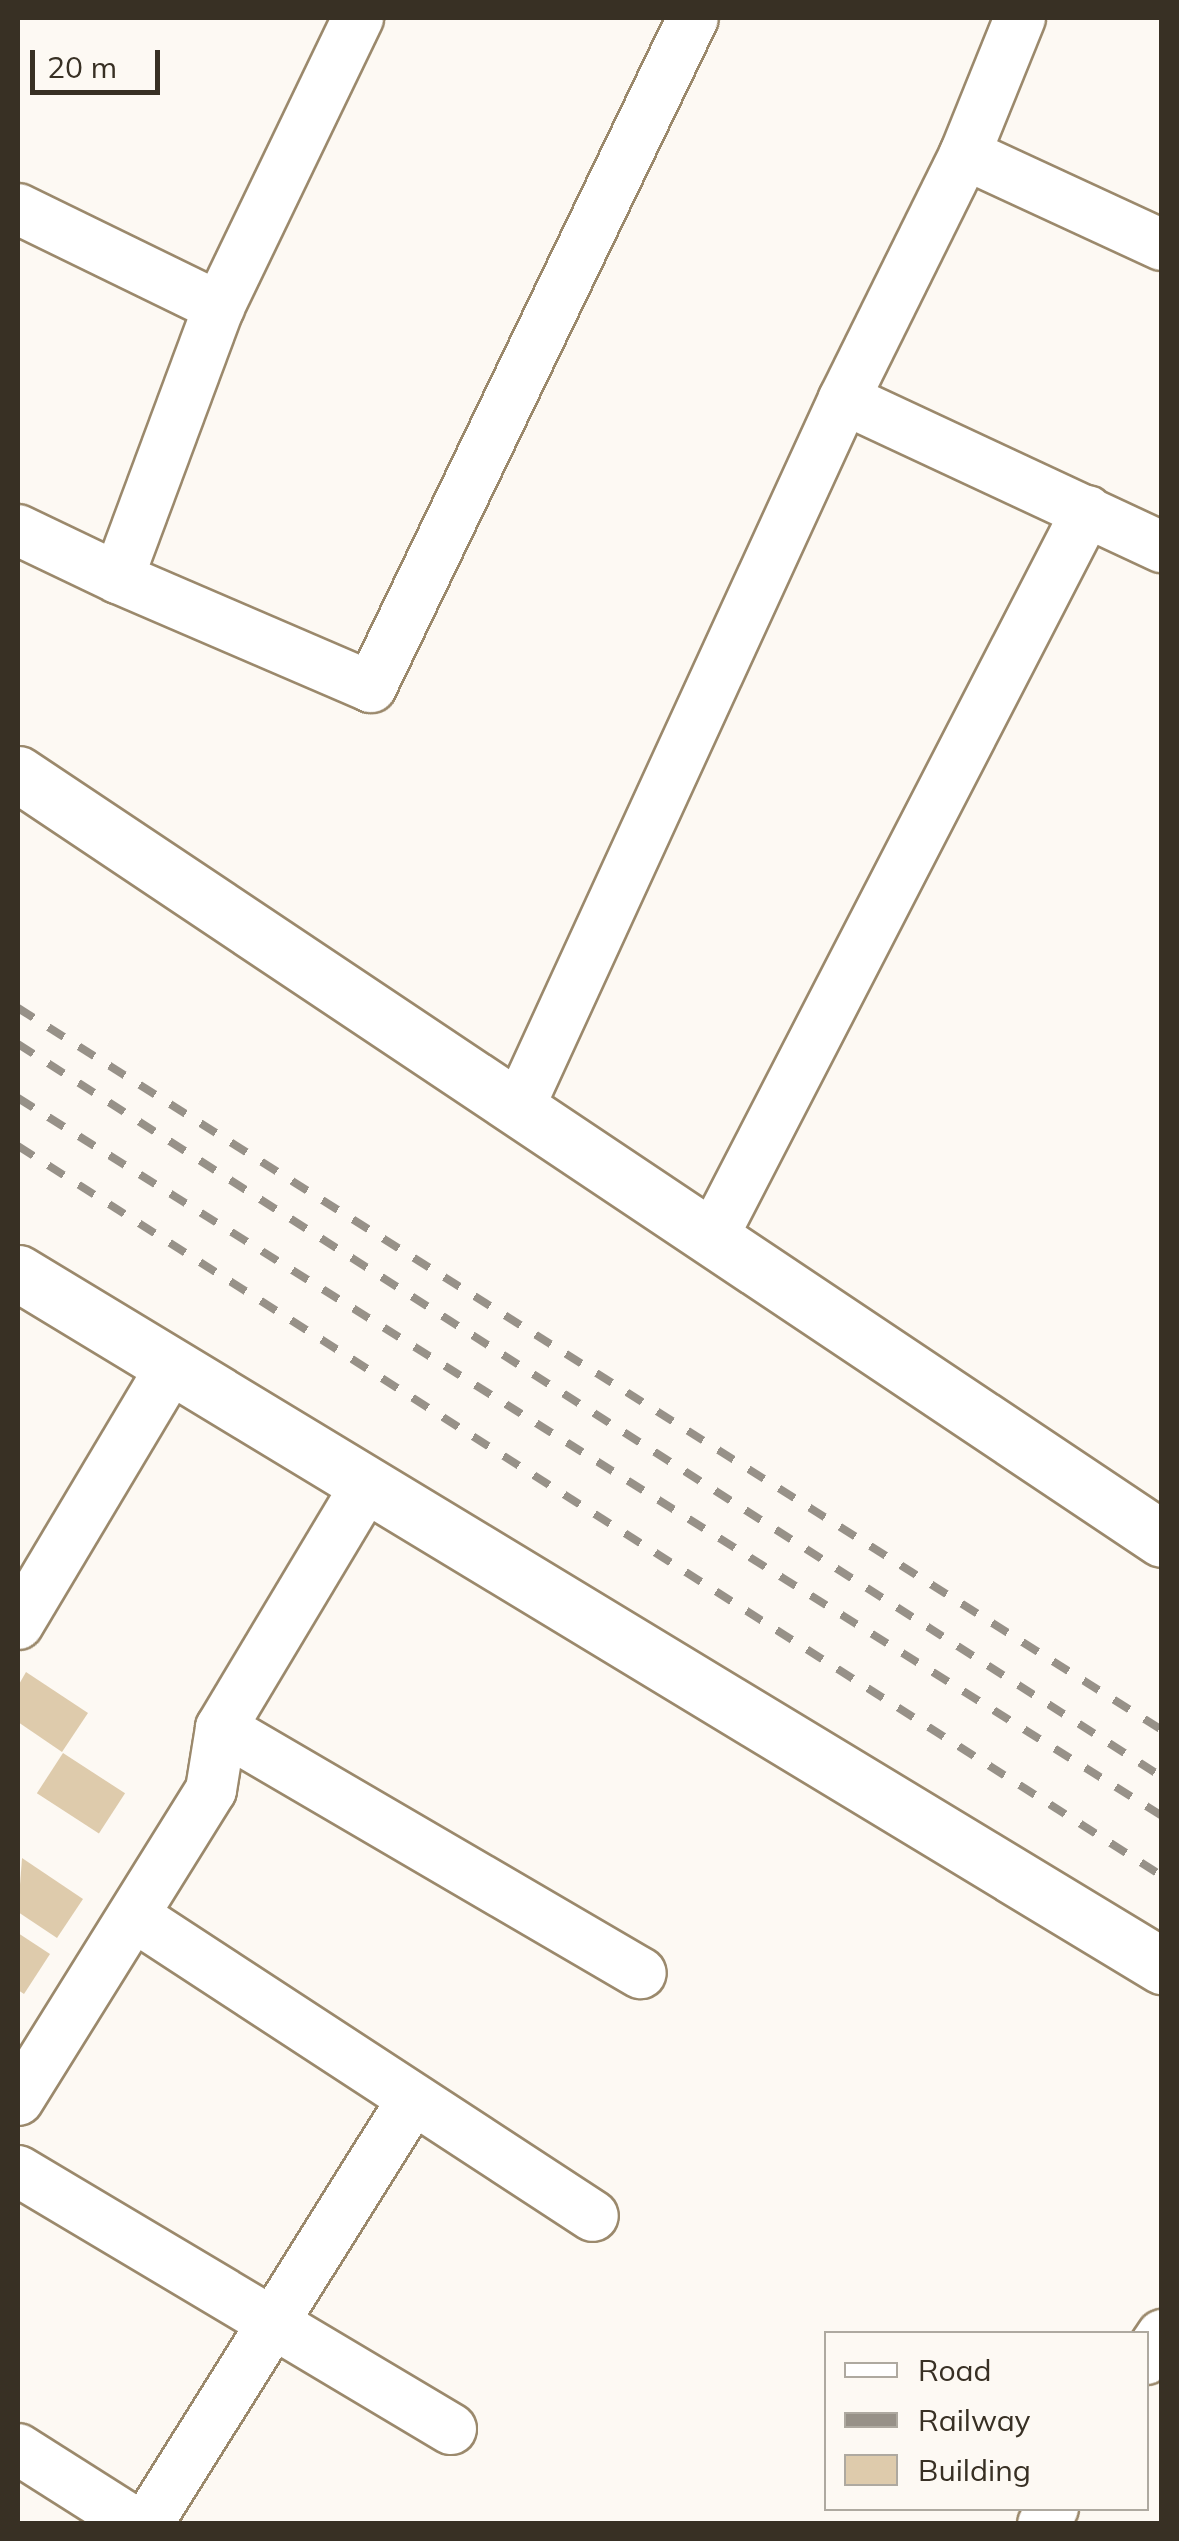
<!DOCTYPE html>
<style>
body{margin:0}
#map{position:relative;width:1179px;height:2541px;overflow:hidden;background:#fdf9f3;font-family:Mulish,sans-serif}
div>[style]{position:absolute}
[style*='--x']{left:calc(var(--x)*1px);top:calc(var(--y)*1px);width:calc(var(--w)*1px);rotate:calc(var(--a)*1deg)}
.building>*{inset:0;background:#decbac;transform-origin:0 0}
.roads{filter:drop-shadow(2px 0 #9b896c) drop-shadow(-2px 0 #9b896c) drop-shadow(0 2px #9b896c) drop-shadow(0 -2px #9b896c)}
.minor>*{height:50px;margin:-25px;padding:0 25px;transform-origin:25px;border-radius:25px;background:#fff}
.tertiary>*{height:55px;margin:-27.5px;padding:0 27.5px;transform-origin:27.5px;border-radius:27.5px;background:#fff}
.rail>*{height:8px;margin-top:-4px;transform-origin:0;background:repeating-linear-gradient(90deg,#979188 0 18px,transparent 0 36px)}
span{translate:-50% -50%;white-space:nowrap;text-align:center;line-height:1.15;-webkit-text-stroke:8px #fdf9f3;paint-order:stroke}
.frame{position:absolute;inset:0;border:20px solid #383024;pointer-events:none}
.legend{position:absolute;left:824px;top:2331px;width:325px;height:180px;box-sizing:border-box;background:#fdf9f3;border:2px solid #aea9a0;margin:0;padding:12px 18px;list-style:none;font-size:30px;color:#383024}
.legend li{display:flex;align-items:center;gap:20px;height:50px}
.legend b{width:50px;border:2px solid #aea9a0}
.scale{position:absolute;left:30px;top:50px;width:130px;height:45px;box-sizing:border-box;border:5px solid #383024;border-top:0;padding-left:12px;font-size:30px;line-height:35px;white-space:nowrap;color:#383024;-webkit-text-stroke:8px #fdf9f3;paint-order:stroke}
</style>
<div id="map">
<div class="building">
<i style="clip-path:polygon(26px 1672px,88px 1713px,62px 1752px,18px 1722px,18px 1686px)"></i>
<i style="left:63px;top:1753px;width:74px;height:48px;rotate:33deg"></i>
<i style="clip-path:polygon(22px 1858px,83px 1899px,57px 1938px,18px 1912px)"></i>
<i style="clip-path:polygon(18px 1933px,50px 1954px,24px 1994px,18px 1990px)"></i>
</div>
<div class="roads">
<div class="minor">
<i style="--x:965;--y:154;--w:217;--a:24.8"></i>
<i style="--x:18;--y:209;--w:224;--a:26"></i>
<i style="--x:844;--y:399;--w:351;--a:25"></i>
<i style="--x:18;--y:530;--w:111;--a:25.6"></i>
<i style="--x:118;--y:578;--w:289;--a:-69.6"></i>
<i style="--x:219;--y:307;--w:321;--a:-64.3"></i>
<i style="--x:118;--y:578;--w:275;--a:23.3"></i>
<i style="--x:371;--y:687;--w:742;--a:-64.3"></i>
<i style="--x:519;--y:1107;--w:779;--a:-65.34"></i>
<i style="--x:844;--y:399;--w:273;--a:-63.7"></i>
<i style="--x:965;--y:154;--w:147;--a:-68"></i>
<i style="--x:713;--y:1236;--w:816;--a:-62.71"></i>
<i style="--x:18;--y:1624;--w:300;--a:-59.2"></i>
<i style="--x:221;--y:1728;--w:486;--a:30.3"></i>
<i style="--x:134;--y:1916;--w:548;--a:33.17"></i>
<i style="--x:18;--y:2100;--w:365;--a:-58.1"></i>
<i style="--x:211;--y:1790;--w:63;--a:-80.8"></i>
<i style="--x:221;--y:1728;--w:284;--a:-59.1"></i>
<i style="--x:18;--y:2171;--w:504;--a:30.79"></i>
<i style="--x:1146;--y:2359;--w:29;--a:-56"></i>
<i style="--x:18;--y:2449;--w:140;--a:32.4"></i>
<i style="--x:147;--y:2524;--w:501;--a:-57.96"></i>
<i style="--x:1043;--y:2524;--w:19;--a:-58"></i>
</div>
<div class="tertiary">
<i style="--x:18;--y:774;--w:1376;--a:33.77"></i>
<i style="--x:18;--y:1273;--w:1338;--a:31.21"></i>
</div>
</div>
<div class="rail">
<i style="--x:18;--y:1008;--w:1353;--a:32.26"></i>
<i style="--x:18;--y:1044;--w:1359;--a:32.65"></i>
<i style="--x:18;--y:1098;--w:1351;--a:32.11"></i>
<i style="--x:18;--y:1146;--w:1357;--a:32.54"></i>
</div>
<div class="frame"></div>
<ul class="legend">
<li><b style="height:12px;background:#fff"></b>Road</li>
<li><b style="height:12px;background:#979188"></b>Railway</li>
<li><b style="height:28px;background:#decbac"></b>Building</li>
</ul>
<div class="scale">20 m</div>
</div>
